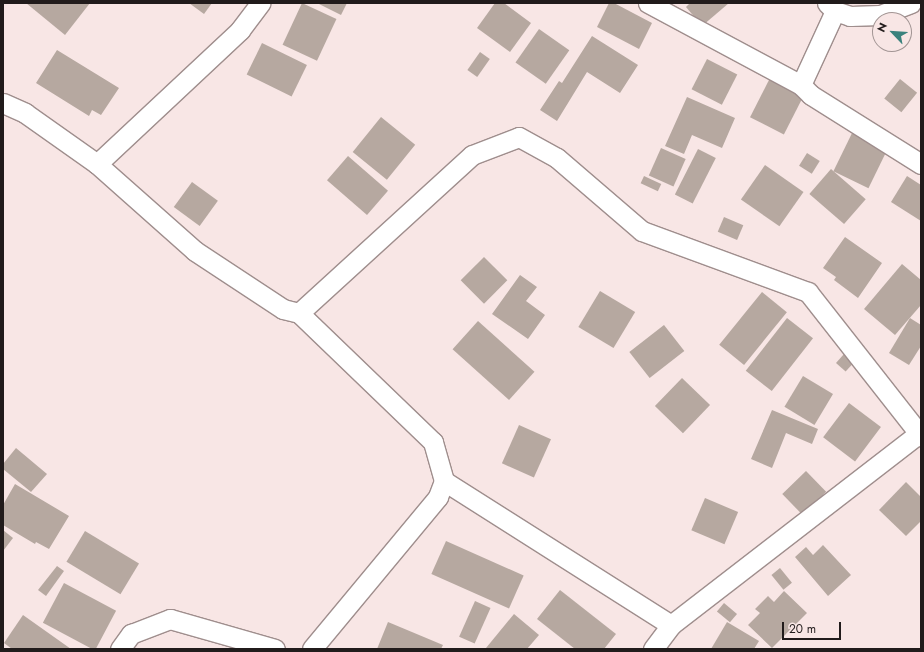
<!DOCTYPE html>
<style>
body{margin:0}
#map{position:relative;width:924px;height:652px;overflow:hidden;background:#f8e6e5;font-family:Jost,sans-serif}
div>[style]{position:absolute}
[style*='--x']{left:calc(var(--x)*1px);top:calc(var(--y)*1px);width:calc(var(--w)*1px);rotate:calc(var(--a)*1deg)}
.building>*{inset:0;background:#b6a8a0;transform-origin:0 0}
.roads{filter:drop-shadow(1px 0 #9f8e8d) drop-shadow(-1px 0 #9f8e8d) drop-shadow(0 1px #9f8e8d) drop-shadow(0 -1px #9f8e8d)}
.minor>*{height:19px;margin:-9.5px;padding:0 9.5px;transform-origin:9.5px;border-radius:9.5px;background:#fff}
span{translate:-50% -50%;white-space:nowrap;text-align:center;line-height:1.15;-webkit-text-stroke:4px #f8e6e5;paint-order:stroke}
.frame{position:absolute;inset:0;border:4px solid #211b1b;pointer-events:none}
.north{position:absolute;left:872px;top:12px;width:40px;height:40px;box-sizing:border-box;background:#f8e6e5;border:1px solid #a29594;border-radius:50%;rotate:295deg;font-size:11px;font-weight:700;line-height:16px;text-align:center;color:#211b1b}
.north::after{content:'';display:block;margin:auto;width:14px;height:18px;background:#3a827d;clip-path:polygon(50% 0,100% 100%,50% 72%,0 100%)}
.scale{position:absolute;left:782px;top:622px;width:59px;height:18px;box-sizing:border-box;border:2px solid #211b1b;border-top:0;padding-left:5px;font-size:12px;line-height:14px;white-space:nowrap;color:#211b1b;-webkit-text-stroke:3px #f8e6e5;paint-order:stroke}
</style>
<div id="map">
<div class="building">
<i style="clip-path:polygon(26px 3px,90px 3px,65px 35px)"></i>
<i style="clip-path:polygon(189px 3px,212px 3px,204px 14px)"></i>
<i style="left:302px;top:3px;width:38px;height:46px;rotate:25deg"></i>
<i style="clip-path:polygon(317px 3px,347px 3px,341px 15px)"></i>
<i style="clip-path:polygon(495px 3px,504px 3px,531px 23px,510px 52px,477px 28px)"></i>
<i style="clip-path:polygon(609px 3px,614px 3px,652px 23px,639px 49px,597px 27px)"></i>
<i style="clip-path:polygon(690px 3px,729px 3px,702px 26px,686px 7px)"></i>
<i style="left:539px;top:29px;width:37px;height:41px;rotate:35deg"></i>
<i style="clip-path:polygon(592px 36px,638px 65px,620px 93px,587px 72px,557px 121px,540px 110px,559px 81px,562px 83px)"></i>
<i style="left:262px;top:43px;width:50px;height:35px;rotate:26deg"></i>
<i style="clip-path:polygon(57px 50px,119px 88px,101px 115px,92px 110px,89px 116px,36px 83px)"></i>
<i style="left:480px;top:52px;width:12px;height:22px;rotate:35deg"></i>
<i style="left:707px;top:59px;width:34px;height:34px;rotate:27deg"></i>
<i style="left:770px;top:78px;width:38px;height:44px;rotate:27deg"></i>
<i style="left:900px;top:79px;width:22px;height:25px;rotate:39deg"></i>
<i style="clip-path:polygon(687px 97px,735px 118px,722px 148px,692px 135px,684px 154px,665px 146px)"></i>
<i style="left:381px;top:117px;width:44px;height:45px;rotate:39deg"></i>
<i style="left:854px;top:129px;width:39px;height:47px;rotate:26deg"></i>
<i style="left:661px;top:148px;width:27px;height:30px;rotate:24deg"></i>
<i style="left:698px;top:149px;width:20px;height:51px;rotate:27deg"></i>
<i style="left:807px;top:153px;width:15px;height:15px;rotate:32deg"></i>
<i style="left:348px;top:156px;width:53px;height:32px;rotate:41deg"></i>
<i style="left:765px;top:165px;width:47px;height:42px;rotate:35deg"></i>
<i style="left:831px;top:169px;width:46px;height:33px;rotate:41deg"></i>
<i style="left:644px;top:176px;width:19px;height:8px;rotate:25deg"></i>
<i style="clip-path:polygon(907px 176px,921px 185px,921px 221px,891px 202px)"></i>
<i style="left:192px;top:182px;width:32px;height:31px;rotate:36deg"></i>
<i style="left:724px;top:217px;width:21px;height:16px;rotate:23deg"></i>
<i style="clip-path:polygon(845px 237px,882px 263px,858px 298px,834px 280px,836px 277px,823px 268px)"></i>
<i style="left:484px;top:257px;width:33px;height:33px;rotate:45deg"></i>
<i style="clip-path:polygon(902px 264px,921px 280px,921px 305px,895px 335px,864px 309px)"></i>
<i style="clip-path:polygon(520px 275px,537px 287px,526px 301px,545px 315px,528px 339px,492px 314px)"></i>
<i style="left:600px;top:291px;width:41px;height:42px;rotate:31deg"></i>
<i style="left:762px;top:292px;width:32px;height:68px;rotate:39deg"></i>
<i style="left:787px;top:318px;width:33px;height:67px;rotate:38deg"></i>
<i style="clip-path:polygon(910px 318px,921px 325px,921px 346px,909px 365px,889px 353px)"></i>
<i style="left:478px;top:321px;width:76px;height:38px;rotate:42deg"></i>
<i style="left:664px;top:325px;width:33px;height:44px;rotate:52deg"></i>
<i style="left:844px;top:354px;width:13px;height:12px;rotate:42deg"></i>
<i style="left:803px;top:376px;width:35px;height:36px;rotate:31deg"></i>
<i style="left:682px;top:378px;width:39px;height:39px;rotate:44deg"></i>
<i style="left:849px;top:403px;width:40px;height:43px;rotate:37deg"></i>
<i style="clip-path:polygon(772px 410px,818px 429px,812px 444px,786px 433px,772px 468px,751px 459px)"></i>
<i style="left:519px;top:425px;width:35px;height:42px;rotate:24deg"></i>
<i style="clip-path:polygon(16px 448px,47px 474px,31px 492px,3px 469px,3px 464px)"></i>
<i style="left:806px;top:471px;width:29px;height:33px;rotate:46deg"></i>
<i style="clip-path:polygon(906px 482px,921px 497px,921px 521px,906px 536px,879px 510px)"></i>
<i style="clip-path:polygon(15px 484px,69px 516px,49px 549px,36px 542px,35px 544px,3px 525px,3px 505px)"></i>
<i style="left:705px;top:498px;width:36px;height:35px;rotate:23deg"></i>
<i style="clip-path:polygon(3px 530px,13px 538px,3px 551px)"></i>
<i style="left:85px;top:531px;width:63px;height:36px;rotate:31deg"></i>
<i style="left:446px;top:541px;width:85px;height:36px;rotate:24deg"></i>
<i style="clip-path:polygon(823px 545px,851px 575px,828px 596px,795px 557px,806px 547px,813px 555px)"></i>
<i style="clip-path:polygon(57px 566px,64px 571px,46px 596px,38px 590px)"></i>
<i style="left:780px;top:568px;width:19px;height:11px;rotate:51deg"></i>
<i style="left:64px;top:583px;width:59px;height:45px;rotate:28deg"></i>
<i style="clip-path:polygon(560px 590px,616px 634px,604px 649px,575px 649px,537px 619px)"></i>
<i style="clip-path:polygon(784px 591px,807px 613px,772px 648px,748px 625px,760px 613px,755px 609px,768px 596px,774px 602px)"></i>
<i style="left:475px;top:601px;width:17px;height:39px;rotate:24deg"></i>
<i style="left:724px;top:603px;width:17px;height:11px;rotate:40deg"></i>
<i style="clip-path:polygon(514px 614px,539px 635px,527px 649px,487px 649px,486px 648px)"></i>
<i style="clip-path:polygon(23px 615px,71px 649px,12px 649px,4px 643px)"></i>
<i style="clip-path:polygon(388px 622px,443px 645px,441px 649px,377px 649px)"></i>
<i style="clip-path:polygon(727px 622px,759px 641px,754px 649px,711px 649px)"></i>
</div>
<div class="roads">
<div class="minor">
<i style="--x:648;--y:3;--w:174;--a:28.2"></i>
<i style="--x:827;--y:3;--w:11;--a:45"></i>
<i style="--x:835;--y:11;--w:16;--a:18"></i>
<i style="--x:850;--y:16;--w:30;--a:-2"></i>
<i style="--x:880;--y:15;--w:33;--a:-21"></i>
<i style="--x:835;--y:11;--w:81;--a:114.7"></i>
<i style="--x:801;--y:85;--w:14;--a:45"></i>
<i style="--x:811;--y:95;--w:130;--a:32.1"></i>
<i style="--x:3;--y:103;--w:24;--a:24"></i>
<i style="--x:25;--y:113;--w:88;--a:35.3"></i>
<i style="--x:97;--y:164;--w:131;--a:41.6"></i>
<i style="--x:195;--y:251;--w:105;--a:33.4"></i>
<i style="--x:283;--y:309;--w:16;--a:14"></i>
<i style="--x:299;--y:313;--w:186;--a:43.9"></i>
<i style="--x:433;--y:442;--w:41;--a:74.2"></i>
<i style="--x:444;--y:481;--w:17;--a:111"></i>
<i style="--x:438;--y:497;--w:197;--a:129.7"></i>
<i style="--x:97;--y:164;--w:196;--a:-43.1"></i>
<i style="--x:240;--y:30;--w:34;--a:-53"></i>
<i style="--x:299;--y:313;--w:234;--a:-42.4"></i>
<i style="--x:472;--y:155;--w:50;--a:-21"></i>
<i style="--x:519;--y:137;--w:43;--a:28.9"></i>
<i style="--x:557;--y:158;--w:112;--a:40.7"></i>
<i style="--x:642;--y:231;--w:177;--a:20.2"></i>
<i style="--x:808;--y:292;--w:183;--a:51.9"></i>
<i style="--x:444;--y:481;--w:269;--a:32.4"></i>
<i style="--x:120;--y:649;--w:19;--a:-54"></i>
<i style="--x:131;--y:634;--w:42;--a:-21"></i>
<i style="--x:170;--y:619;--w:109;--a:15.9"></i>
<i style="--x:653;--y:649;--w:30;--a:-53"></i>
<i style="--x:671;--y:625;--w:314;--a:-37.7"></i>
</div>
</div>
<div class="frame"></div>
<div class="north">N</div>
<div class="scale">20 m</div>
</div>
